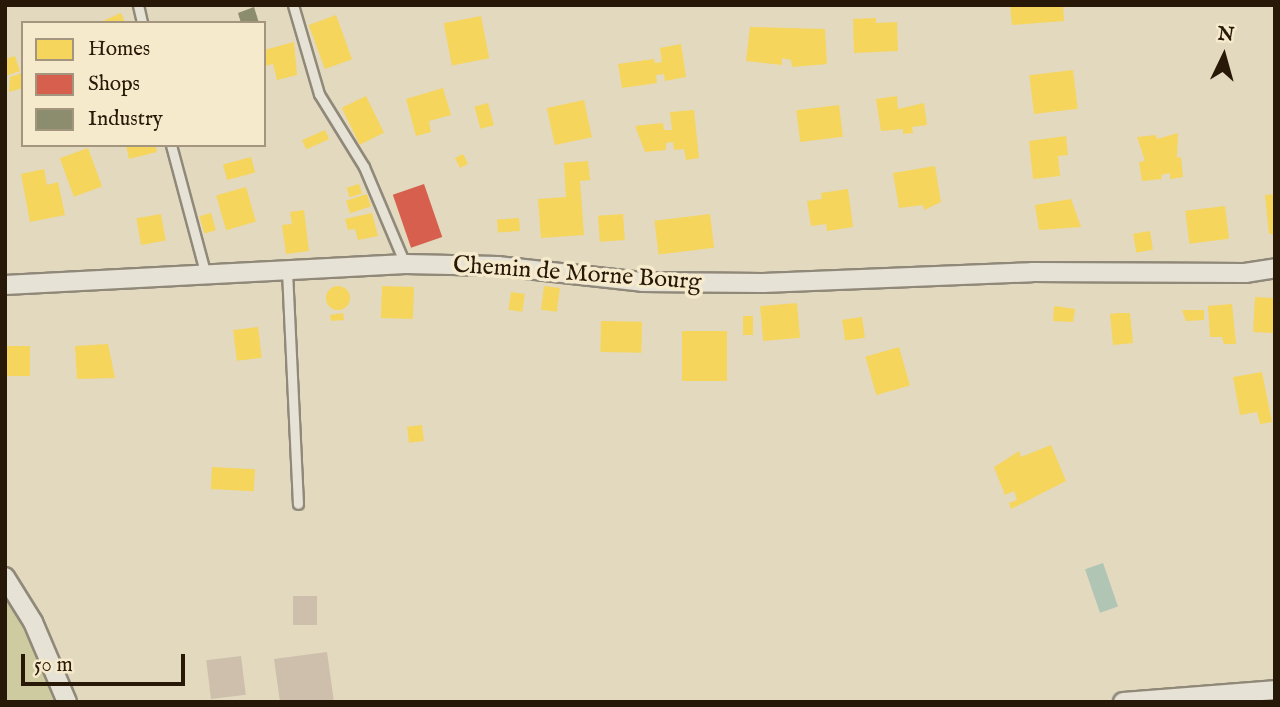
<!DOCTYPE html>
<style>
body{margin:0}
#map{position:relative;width:1280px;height:707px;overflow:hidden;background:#e2d9bf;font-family:"IM FELL English",serif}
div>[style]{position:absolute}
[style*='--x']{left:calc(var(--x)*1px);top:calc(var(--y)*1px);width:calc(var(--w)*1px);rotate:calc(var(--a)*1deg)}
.green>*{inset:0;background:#cfcba0}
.water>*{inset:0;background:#b0c5b3;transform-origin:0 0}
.homes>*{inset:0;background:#f6d55c;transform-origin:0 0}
.round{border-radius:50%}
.shops>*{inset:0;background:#d6604d;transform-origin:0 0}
.industry>*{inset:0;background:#8c8c6e}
.building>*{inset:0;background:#cdbfab;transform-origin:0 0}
.roads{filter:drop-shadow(2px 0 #908979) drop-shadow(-2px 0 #908979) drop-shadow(0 2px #908979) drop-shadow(0 -2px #908979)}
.service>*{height:9px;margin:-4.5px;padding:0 4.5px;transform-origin:4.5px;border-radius:4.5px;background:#e7e2d6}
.minor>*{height:18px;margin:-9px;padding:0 9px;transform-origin:9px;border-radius:9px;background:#e7e2d6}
span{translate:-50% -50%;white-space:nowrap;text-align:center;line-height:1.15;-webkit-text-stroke:7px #f6eacc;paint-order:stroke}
.street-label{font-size:24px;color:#281808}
.frame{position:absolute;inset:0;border:7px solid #281808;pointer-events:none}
.legend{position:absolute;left:21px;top:21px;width:245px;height:126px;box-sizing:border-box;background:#f6eacc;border:2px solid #a4967e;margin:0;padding:9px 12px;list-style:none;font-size:21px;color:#281808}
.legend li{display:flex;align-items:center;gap:14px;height:35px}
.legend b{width:35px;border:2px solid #a4967e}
.north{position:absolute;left:1189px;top:21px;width:70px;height:70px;-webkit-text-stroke:5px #f6eacc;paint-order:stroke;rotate:5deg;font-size:19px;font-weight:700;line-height:28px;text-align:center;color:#281808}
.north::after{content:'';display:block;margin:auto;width:24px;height:32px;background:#281808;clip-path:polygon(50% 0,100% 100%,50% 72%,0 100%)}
.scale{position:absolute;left:21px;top:654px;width:164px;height:32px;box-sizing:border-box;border:4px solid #281808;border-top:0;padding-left:9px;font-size:21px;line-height:24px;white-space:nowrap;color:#281808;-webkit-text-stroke:5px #f6eacc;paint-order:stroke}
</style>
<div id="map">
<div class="green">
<i style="clip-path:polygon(5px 597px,22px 627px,58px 702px,5px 702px)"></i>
</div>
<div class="water">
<i style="left:1103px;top:563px;width:46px;height:19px;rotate:71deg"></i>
</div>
<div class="homes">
<i style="clip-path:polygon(1010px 5px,1063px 5px,1064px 21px,1012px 25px)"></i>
<i style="clip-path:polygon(121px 13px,125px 23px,98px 23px)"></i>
<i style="left:336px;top:15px;width:47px;height:29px;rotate:70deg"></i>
<i style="left:481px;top:16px;width:43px;height:38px;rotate:79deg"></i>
<i style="clip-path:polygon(876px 18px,876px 23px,897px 22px,898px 51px,854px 53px,853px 19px)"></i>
<i style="clip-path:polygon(750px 27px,825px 29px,827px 64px,792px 67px,791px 60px,782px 58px,782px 65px,746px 61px)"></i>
<i style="clip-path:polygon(294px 42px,297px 75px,277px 80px,273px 64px,265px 66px,264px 50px)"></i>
<i style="clip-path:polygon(681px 44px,686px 77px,665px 81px,664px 74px,656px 75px,657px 83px,622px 88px,618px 64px,654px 59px,655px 63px,662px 62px,660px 48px)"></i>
<i style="clip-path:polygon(15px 56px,20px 71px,5px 76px,5px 59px)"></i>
<i style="left:1073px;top:70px;width:39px;height:44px;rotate:83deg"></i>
<i style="clip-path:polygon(22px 73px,23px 88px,9px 92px,10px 77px)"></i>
<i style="clip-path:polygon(443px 88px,451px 115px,429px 121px,431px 132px,416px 136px,406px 99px)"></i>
<i style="left:366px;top:96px;width:41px;height:27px;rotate:64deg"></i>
<i style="clip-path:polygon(897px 96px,898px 109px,924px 103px,927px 125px,912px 127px,913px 133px,903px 134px,903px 129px,881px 131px,876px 99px)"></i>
<i style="left:584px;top:100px;width:38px;height:38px;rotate:78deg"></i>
<i style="left:488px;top:103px;width:23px;height:14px;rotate:75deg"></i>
<i style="left:839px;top:105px;width:32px;height:43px;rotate:83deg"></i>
<i style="clip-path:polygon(694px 110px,699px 158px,686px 160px,684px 149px,674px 150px,673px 142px,666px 143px,666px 150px,645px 152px,635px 126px,663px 123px,664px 130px,672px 130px,670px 112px)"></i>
<i style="left:325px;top:130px;width:10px;height:25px;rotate:66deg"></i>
<i style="clip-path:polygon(1178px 133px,1177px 158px,1181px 157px,1183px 177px,1170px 179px,1170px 173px,1161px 175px,1162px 179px,1142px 181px,1139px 162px,1145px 161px,1137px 137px,1156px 135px,1157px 139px)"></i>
<i style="clip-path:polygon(1066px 136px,1068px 155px,1058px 156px,1060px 176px,1033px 179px,1029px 141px)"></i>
<i style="clip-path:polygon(126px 145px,155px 145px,157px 152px,129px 159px)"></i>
<i style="left:88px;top:148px;width:41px;height:30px;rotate:70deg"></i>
<i style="left:463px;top:154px;width:11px;height:9px;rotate:63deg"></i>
<i style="left:251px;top:157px;width:16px;height:29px;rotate:75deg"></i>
<i style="clip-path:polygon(588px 161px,590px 180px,580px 181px,584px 235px,541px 238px,538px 199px,566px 197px,564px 163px)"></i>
<i style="clip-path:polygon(935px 166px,941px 202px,924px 210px,923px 205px,899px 208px,893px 173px)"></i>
<i style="clip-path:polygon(44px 169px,47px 185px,58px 182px,65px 215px,30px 222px,21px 174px)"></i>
<i style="left:359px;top:184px;width:10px;height:13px;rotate:73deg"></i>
<i style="left:246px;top:187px;width:36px;height:31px;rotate:74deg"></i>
<i style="clip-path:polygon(848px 189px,853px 227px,827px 231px,826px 224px,811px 226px,807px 201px,822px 199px,821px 193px)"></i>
<i style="left:367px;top:194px;width:13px;height:22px;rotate:72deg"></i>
<i style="clip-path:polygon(1275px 194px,1275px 234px,1269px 234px,1265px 195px)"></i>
<i style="clip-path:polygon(1071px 199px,1081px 227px,1039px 230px,1035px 205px)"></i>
<i style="left:1225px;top:206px;width:33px;height:40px;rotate:83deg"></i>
<i style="clip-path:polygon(304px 210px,309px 251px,286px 254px,282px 225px,292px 224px,290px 212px)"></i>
<i style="left:211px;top:213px;width:18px;height:12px;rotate:74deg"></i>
<i style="clip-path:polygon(372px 213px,378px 236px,358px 240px,355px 229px,348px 230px,345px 219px)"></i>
<i style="left:161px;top:214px;width:27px;height:25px;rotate:80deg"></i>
<i style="left:623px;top:214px;width:26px;height:25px;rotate:86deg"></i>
<i style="left:710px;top:214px;width:34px;height:56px;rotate:83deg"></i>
<i style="left:519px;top:218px;width:13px;height:22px;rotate:86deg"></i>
<i style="left:1150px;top:231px;width:19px;height:17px;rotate:81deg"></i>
<i class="round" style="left:326px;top:286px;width:24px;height:24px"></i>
<i style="left:382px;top:286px;width:32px;height:32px;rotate:2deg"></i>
<i style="left:544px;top:286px;width:16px;height:24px;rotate:7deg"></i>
<i style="left:511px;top:292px;width:14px;height:18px;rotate:8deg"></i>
<i style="left:1255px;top:297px;width:20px;height:35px;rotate:3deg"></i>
<i style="left:797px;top:303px;width:35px;height:37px;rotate:85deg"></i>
<i style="clip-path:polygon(1232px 304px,1236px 344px,1224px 344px,1222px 337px,1210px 337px,1208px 306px)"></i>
<i style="clip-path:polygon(1054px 306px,1075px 309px,1073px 322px,1053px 321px)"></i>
<i style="clip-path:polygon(1182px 310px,1204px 310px,1204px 320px,1186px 321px)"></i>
<i style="clip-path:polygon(343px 313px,344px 320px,331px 321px,330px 315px)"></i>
<i style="clip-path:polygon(1118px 313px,1130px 313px,1133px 343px,1113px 345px,1110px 314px)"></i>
<i style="left:743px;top:316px;width:10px;height:19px"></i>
<i style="left:862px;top:317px;width:21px;height:20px;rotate:82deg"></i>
<i style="left:601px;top:321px;width:41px;height:31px;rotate:1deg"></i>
<i style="left:258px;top:327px;width:31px;height:25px;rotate:83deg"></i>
<i style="left:682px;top:331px;width:45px;height:50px"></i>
<i style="clip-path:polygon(108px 344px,115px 378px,77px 379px,75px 346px)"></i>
<i style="left:5px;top:346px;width:25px;height:30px"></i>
<i style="left:899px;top:347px;width:40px;height:35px;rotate:74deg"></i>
<i style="clip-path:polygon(1262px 372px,1272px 422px,1260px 424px,1257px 412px,1240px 415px,1233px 377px)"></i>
<i style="left:422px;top:425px;width:16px;height:15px;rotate:83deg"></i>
<i style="clip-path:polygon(1051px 445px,1066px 481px,1011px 509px,1009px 503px,1017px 500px,1014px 491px,1005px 495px,994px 467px,1019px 451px,1021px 457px)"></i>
<i style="left:212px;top:467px;width:43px;height:22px;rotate:3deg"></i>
</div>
<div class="shops">
<i style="left:424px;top:184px;width:56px;height:33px;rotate:71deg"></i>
</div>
<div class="industry">
<i style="clip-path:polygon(254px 7px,259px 23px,241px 23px,238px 13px)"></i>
</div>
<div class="building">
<i style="left:293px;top:596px;width:24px;height:29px"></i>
<i style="clip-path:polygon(327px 652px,334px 702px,280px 702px,274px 659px)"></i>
<i style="left:241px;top:656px;width:39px;height:35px;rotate:83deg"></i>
</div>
<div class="roads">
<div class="service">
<i style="--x:138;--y:5;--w:18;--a:77"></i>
<i style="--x:293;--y:5;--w:93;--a:73.7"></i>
<i style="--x:319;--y:94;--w:86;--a:58.3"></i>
<i style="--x:364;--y:167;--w:105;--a:67.1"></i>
<i style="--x:171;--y:145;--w:136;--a:75"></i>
<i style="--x:287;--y:271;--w:233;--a:87.3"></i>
</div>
<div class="minor">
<i style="--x:5;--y:285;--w:401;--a:-3"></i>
<i style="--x:405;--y:264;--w:93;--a:1.2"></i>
<i style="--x:498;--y:266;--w:145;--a:6.3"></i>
<i style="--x:642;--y:282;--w:121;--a:0.5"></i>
<i style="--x:763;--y:283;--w:269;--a:-2.3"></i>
<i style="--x:1032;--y:272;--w:213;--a:0.3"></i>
<i style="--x:1245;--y:273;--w:30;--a:-9"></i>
<i style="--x:5;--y:577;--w:53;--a:58.1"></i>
<i style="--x:33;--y:622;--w:87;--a:67"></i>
<i style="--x:1123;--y:702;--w:152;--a:-4.5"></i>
</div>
</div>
<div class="street-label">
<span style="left:577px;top:274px;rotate:4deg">Chemin de Morne Bourg</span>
</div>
<div class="frame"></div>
<ul class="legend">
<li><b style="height:19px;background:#f6d55c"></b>Homes</li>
<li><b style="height:19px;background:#d6604d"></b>Shops</li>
<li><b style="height:19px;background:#8c8c6e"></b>Industry</li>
</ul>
<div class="north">N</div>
<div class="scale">50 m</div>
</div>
